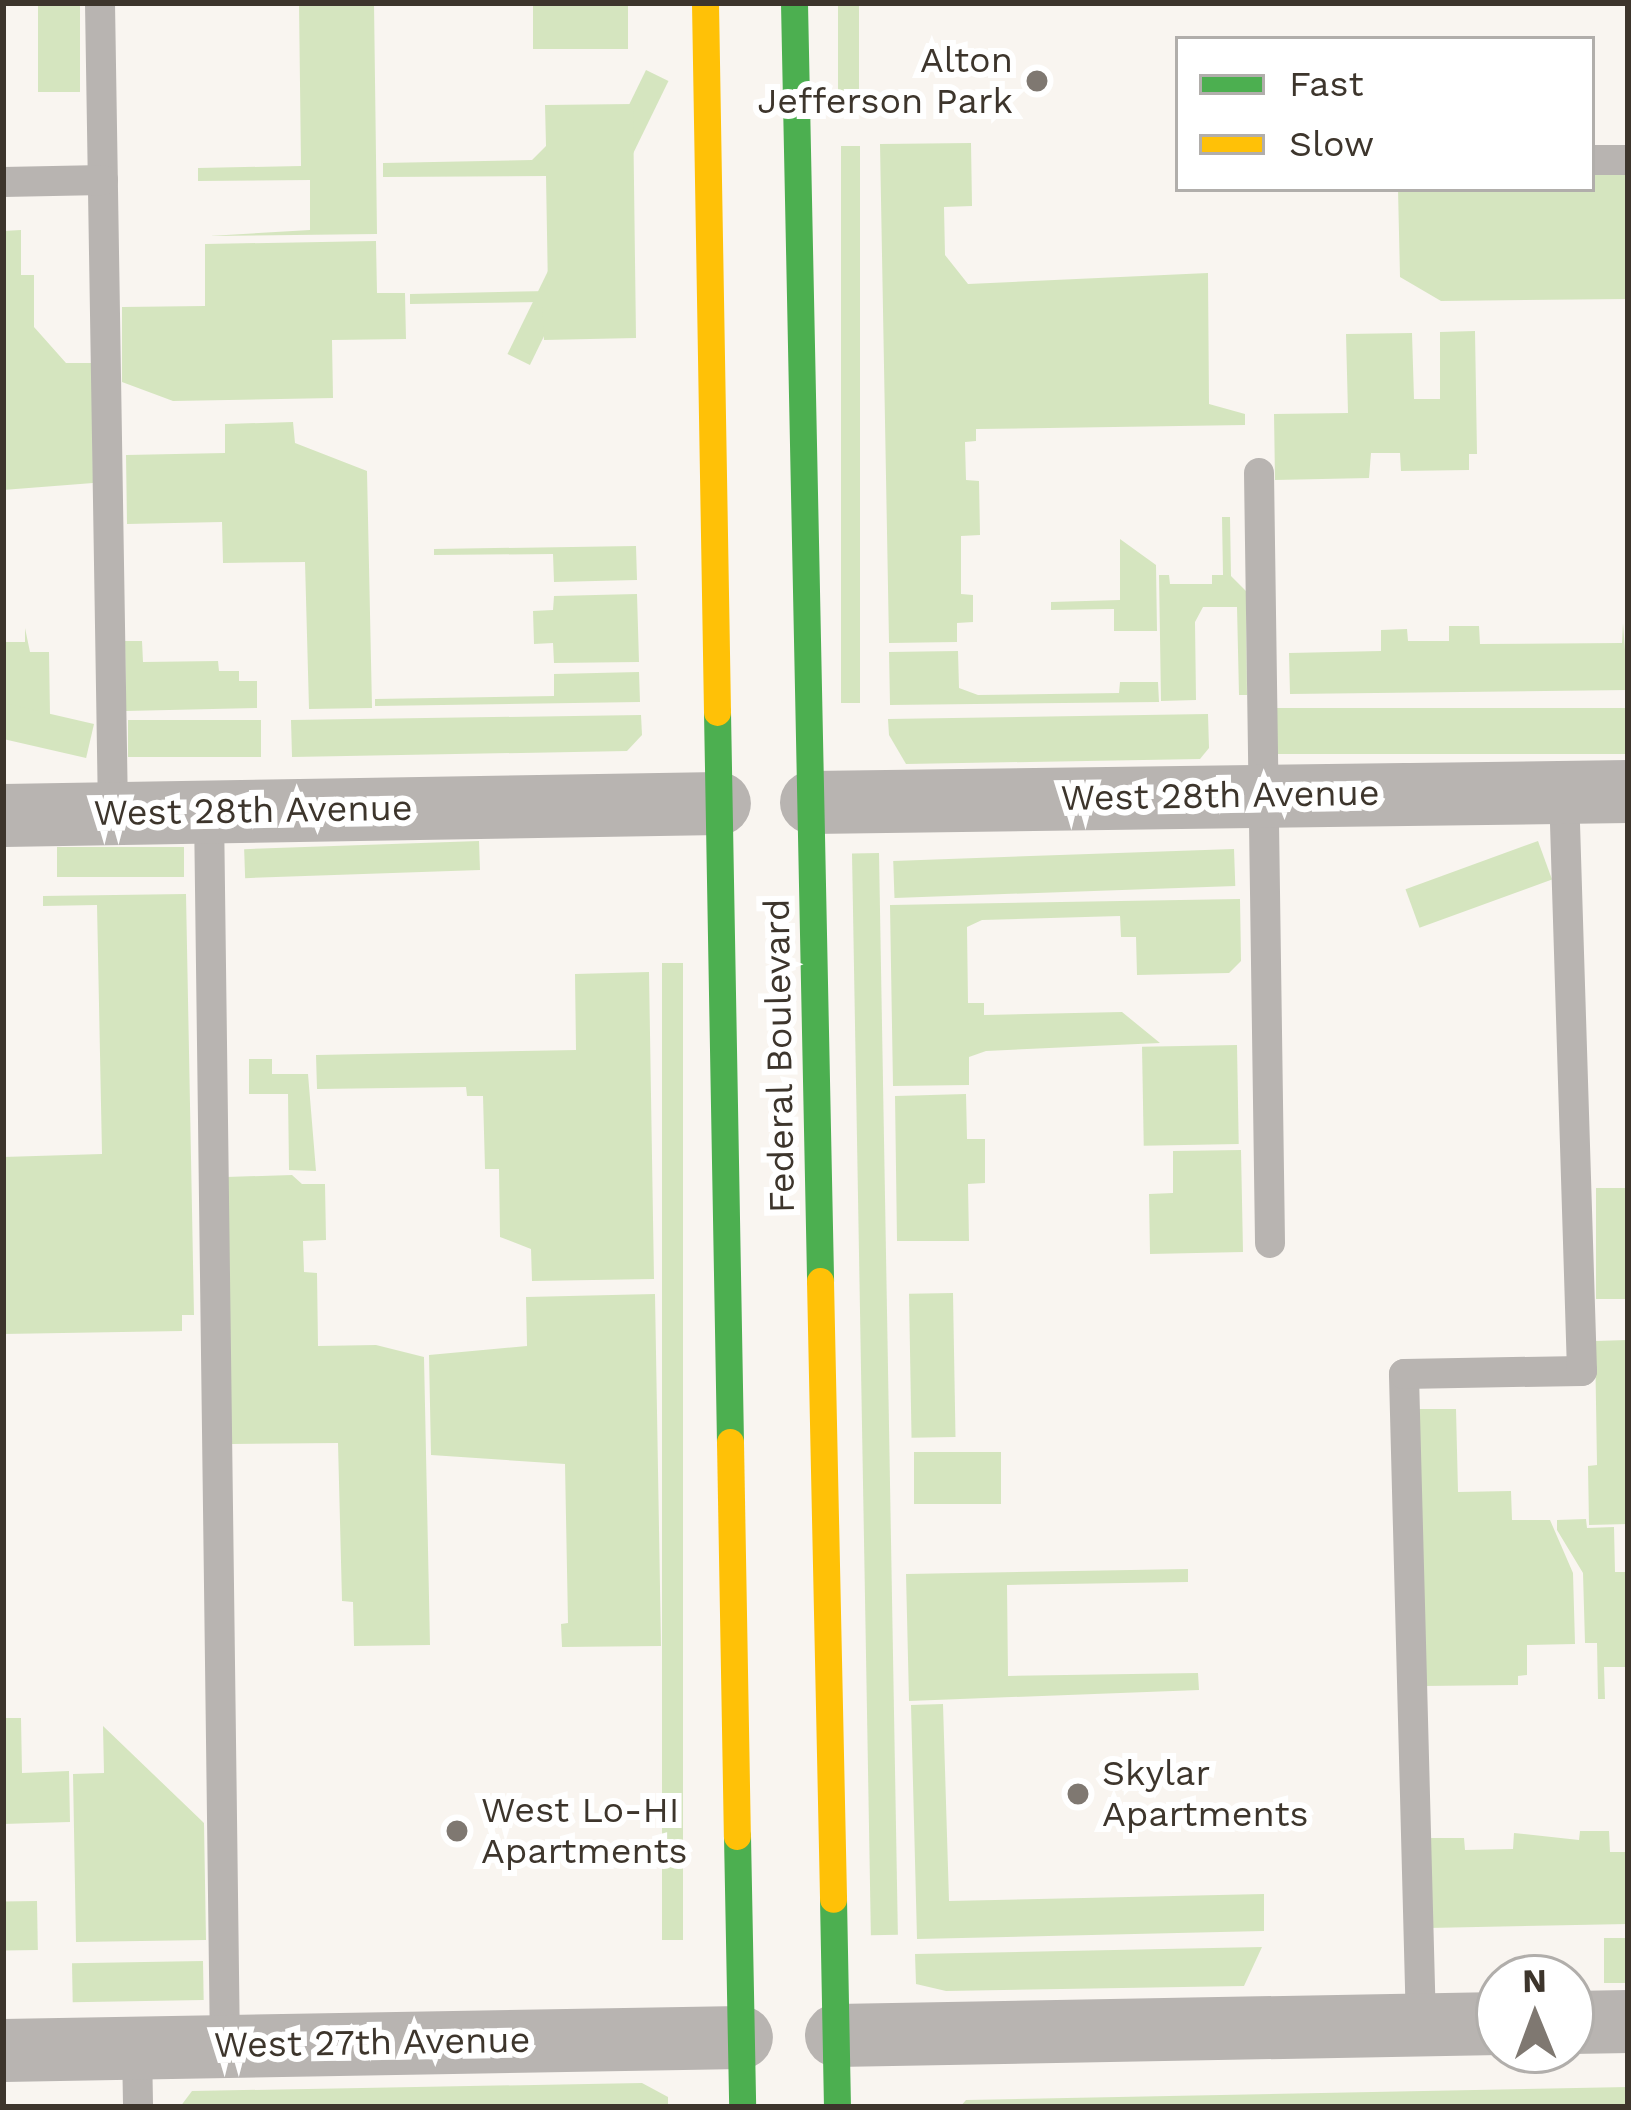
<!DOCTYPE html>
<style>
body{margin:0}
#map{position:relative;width:1631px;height:2110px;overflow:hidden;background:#f9f5f0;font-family:"Work Sans",sans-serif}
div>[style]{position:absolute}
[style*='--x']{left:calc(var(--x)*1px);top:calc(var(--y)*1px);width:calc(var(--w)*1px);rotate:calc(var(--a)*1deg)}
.green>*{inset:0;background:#d5e5bf;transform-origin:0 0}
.lane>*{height:30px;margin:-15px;padding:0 15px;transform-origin:15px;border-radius:15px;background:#b8b4b1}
.street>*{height:63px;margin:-31.5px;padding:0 31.5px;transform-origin:31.5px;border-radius:31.5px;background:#b8b4b1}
.fast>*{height:27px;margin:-13.5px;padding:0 13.5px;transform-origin:13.5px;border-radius:13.5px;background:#4caf50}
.slow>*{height:27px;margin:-13.5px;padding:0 13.5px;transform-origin:13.5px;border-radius:13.5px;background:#ffc107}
.dots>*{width:33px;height:33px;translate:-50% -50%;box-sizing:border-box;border:6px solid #fff;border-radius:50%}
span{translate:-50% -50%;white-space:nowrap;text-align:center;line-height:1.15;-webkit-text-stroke:12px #fff;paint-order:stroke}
.poi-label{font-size:36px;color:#3d352c}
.right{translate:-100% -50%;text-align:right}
.left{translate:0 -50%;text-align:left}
.street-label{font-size:36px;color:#3d352c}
.frame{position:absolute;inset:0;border:6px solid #3d352c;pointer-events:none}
.legend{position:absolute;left:1175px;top:36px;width:420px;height:156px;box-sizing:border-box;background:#fff;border:3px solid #b1aeab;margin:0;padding:15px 21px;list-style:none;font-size:36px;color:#3d352c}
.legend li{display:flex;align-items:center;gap:24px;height:60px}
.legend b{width:60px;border:3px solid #b1aeab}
.north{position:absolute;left:1475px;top:1954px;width:120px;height:120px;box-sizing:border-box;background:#fff;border:3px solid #b1aeab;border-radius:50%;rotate:359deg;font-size:33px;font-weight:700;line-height:48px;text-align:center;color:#3d352c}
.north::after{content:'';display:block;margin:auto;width:42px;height:54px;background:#7f7871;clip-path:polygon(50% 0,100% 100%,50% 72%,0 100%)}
</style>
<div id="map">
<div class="green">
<i style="left:38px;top:3px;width:42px;height:89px"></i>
<i style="clip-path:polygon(299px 3px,374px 3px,377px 234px,209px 236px,310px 230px,310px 180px,198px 181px,198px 168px,301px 166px)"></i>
<i style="left:533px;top:3px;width:95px;height:46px"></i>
<i style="left:838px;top:3px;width:21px;height:110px"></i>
<i style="left:646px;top:70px;width:25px;height:316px;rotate:26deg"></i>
<i style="clip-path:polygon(633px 104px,636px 338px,544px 340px,542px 302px,410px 304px,410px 294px,548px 291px,546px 176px,383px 177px,383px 163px,532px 160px,546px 146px,545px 105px)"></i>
<i style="clip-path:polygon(971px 143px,972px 206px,944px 207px,945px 255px,968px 284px,1208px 273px,1209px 404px,1245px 414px,1245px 425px,976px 429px,976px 441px,965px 442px,966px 480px,979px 481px,980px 535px,961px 536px,961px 594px,973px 595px,973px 622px,957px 623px,957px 642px,889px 643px,880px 144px)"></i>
<i style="left:841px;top:146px;width:19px;height:557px"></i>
<i style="clip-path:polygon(1628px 168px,1628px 299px,1441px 301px,1400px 277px,1398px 189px,1592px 189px,1592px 169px)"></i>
<i style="clip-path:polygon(21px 230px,21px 275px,34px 275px,34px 327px,66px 363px,92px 363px,93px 483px,3px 490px,3px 231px)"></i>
<i style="clip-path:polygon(376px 241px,377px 293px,405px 293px,406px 339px,332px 340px,333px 398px,173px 401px,122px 382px,122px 307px,205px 306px,205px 244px)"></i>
<i style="clip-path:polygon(1475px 331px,1477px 454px,1469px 454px,1469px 470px,1401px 471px,1400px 453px,1371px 453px,1369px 478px,1275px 480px,1274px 414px,1348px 413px,1346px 334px,1412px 333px,1414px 399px,1440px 399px,1440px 332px)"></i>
<i style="clip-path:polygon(293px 422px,295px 443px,367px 471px,372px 708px,309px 709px,305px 562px,223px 563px,222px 522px,127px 524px,126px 455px,225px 453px,225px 424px)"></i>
<i style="clip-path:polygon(1222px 517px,1230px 517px,1231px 576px,1246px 591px,1247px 695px,1239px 695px,1237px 607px,1203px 607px,1195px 622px,1196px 700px,1161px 701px,1159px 575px,1169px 575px,1170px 584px,1212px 584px,1212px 575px,1223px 575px)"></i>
<i style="clip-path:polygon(1120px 539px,1156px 565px,1157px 631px,1114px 631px,1114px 609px,1051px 610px,1051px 602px,1120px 600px)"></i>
<i style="clip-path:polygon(636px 546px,637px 580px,554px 582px,553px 554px,434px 555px,434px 549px)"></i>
<i style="clip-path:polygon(637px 594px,639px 662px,554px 663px,553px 643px,534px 644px,533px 611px,553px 610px,554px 596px)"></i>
<i style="clip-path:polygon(1623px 623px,1628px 690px,1290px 694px,1289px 653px,1381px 651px,1381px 630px,1407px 629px,1408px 641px,1449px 641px,1449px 626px,1479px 626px,1480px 644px,1622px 643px)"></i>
<i style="clip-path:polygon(25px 628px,30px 652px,49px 652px,50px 715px,3px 716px,3px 642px,25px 642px)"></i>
<i style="clip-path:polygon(125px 641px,142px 641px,143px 662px,218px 661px,219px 671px,239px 671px,239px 681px,257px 681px,257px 708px,126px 711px)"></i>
<i style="clip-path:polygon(958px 651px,959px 688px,978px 695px,1119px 693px,1120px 682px,1158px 682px,1159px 702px,890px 705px,889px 652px)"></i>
<i style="clip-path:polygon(639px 672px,640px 702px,375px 706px,375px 699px,554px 696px,554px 674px)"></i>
<i style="left:1628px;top:708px;width:46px;height:351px;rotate:90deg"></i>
<i style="clip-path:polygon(1208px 714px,1209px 748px,1200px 759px,906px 764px,889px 735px,888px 719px)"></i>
<i style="clip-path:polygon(641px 715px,642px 735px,627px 751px,292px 757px,291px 720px)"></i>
<i style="left:261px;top:720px;width:37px;height:133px;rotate:90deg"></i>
<i style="left:94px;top:724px;width:35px;height:91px;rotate:103deg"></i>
<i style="left:479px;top:841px;width:29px;height:235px;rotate:88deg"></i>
<i style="left:1538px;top:841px;width:41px;height:141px;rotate:70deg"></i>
<i style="left:184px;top:847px;width:30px;height:127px;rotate:90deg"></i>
<i style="left:1234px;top:849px;width:37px;height:341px;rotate:88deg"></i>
<i style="left:879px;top:853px;width:1082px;height:27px;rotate:89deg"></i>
<i style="clip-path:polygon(186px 894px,194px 1315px,182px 1315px,182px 1331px,3px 1334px,3px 1157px,102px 1154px,97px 905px,43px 906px,43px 896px)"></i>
<i style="clip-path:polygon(1240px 899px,1241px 961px,1229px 973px,1137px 975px,1136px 937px,1121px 937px,1120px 916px,982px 920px,967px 927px,968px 1003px,984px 1003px,984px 1015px,1122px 1012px,1160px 1043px,986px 1051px,969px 1057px,969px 1085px,893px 1086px,890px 905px)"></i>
<i style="left:662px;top:963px;width:21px;height:977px"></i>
<i style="clip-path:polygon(649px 972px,654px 1279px,532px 1281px,531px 1249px,500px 1237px,499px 1169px,485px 1169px,483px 1096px,467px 1096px,466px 1087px,317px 1089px,316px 1055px,576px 1050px,575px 974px)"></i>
<i style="left:1237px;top:1045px;width:99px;height:95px;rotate:89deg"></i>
<i style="clip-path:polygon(249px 1059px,272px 1059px,272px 1074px,308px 1074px,316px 1171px,289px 1170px,288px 1094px,249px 1094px)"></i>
<i style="clip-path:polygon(966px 1094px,967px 1139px,985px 1139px,985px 1183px,968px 1184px,969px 1241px,897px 1241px,895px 1096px)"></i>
<i style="clip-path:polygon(1241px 1150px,1243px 1252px,1150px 1254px,1149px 1194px,1173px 1193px,1173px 1151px)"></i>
<i style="clip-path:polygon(292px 1175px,302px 1184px,325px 1184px,326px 1240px,303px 1241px,304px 1272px,317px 1273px,318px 1346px,376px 1345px,424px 1357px,430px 1645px,354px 1646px,353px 1602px,342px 1601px,338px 1443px,231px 1444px,226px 1177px)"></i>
<i style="left:1596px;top:1188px;width:32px;height:111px"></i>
<i style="left:953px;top:1293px;width:144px;height:44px;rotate:89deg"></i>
<i style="clip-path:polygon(655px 1294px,661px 1646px,562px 1647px,561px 1624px,568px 1623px,565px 1464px,431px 1455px,429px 1355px,527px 1346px,526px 1297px)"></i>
<i style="clip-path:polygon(1628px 1340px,1628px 1524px,1589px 1525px,1588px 1466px,1597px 1465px,1595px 1341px)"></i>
<i style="clip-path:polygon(1419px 1409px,1456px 1409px,1458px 1492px,1511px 1491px,1512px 1520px,1550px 1520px,1573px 1573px,1575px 1644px,1527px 1645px,1527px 1675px,1518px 1676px,1518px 1685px,1423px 1686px)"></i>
<i style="left:1001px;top:1452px;width:52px;height:87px;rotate:90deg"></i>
<i style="clip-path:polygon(1586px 1519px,1587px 1528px,1614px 1527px,1615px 1572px,1628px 1572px,1628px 1667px,1604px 1667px,1605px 1699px,1598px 1699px,1597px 1643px,1585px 1643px,1583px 1573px,1557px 1530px,1557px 1520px)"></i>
<i style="clip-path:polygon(1188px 1569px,1188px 1582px,1007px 1585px,1008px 1676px,1198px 1673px,1199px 1690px,909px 1701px,906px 1574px)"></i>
<i style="clip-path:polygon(943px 1704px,949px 1901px,1264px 1894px,1264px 1931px,917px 1939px,911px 1705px)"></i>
<i style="clip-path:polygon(3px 1718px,21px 1718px,22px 1773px,69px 1771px,70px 1822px,3px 1824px)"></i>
<i style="clip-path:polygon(103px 1726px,204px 1823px,206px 1940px,76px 1942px,73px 1774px,104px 1773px)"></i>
<i style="clip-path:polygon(1580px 1831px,1609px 1831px,1610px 1852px,1628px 1852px,1628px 1924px,1428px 1928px,1426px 1838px,1464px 1838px,1465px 1850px,1513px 1849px,1514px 1833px,1579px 1840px)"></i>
<i style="left:37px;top:1901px;width:49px;height:34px;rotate:89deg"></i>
<i style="left:1604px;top:1938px;width:24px;height:45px"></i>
<i style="clip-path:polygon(1262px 1947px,1244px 1986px,946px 1991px,916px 1984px,915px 1954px)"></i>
<i style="left:203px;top:1961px;width:39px;height:131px;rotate:89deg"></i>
<i style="clip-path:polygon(642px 2083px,668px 2097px,668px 2107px,180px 2107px,192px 2091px)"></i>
<i style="clip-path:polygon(1628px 2087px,1628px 2107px,960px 2107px,966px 2100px)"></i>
</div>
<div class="lane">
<i style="--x:100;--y:3;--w:810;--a:89.08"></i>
<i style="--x:1592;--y:160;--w:36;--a:0"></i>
<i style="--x:3;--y:182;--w:100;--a:-1.1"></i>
<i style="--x:1259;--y:473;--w:770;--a:89.18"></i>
<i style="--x:209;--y:811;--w:1235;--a:89.26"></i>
<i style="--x:1421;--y:2025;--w:651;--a:-91.5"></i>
<i style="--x:1404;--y:1374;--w:178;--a:-1"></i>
<i style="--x:1582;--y:1371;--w:580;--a:-91.78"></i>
<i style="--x:137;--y:2047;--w:60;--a:89"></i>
</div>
<div class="street">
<i style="--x:811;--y:802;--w:817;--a:-0.77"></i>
<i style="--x:3;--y:815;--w:716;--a:-0.96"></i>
<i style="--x:1571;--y:2022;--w:57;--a:-1"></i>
<i style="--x:836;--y:2035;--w:663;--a:-1.04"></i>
<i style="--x:3;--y:2050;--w:738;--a:-1.01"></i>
</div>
<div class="fast">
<i style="--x:794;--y:3;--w:1278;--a:88.83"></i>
<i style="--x:717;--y:712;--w:730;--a:88.98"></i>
<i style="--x:737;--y:1836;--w:271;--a:88.9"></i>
<i style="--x:833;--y:1899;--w:208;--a:88.9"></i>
</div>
<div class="slow">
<i style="--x:705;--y:3;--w:709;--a:89.03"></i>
<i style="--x:820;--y:1281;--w:618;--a:88.79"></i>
<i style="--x:730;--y:1442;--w:394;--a:89"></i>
</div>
<div class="dots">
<i style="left:1037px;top:81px;background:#7f7871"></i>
<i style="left:1078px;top:1794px;background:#7f7871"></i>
<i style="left:457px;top:1831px;background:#7f7871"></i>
</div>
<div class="poi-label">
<span class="right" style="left:1013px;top:81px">Alton<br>Jefferson Park</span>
<span class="left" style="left:1102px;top:1794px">Skylar<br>Apartments</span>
<span class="left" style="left:481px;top:1831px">West Lo-HI<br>Apartments</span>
</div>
<div class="street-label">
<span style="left:1220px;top:796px;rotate:-1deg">West 28th Avenue</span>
<span style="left:253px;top:811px;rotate:-1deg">West 28th Avenue</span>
<span style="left:780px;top:1056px;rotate:-91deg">Federal Boulevard</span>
<span style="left:372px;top:2043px;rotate:-1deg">West 27th Avenue</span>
</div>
<div class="frame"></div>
<ul class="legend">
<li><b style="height:15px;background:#4caf50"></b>Fast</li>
<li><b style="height:15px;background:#ffc107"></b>Slow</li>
</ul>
<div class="north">N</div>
</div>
